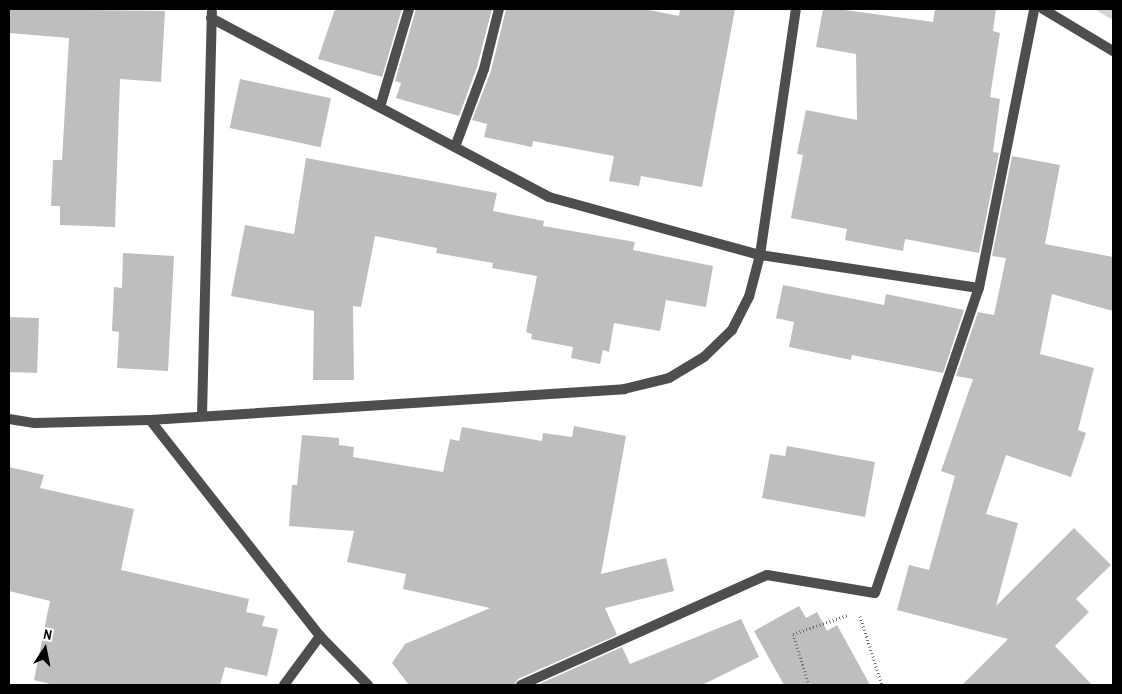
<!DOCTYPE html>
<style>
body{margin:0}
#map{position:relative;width:1122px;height:694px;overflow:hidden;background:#fff;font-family:"Archivo Narrow",sans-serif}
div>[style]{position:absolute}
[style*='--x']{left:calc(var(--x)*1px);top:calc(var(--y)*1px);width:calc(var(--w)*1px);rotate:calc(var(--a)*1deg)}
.green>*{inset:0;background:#d5d5d5}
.building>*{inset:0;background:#bebebe;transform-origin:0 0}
.path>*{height:3px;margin-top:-1.5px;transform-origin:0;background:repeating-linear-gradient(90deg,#707070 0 1px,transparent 0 3.5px)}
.lane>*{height:10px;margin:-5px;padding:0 5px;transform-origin:5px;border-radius:5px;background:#4e4e4e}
.street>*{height:10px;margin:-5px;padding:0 5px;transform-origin:5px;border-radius:5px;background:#4e4e4e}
span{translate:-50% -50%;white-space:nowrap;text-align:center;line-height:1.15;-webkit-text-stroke:4.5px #fff;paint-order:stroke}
.frame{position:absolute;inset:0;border:10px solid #000;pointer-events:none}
.north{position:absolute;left:20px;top:624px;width:50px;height:50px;-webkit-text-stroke:4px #fff;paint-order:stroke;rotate:11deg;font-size:14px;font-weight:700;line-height:20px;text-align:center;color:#000}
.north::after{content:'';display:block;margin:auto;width:18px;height:22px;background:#000;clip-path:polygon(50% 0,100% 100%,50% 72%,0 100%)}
</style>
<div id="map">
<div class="green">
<i style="clip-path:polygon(1094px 9px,1113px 9px,1113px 20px)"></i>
</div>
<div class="building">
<i style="clip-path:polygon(9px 9px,165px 11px,161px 82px,120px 79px,115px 227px,60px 225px,60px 206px,51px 206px,53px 160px,62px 160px,69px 38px,9px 33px)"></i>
<i style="clip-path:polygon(335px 9px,402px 9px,382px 77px,318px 59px)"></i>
<i style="clip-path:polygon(416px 9px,492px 9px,477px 67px,459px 116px,396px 98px,401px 83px,395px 81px)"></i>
<i style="clip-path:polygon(506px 9px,644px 9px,679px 16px,680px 9px,735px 9px,702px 187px,641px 176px,639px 186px,609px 181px,614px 156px,533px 141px,532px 147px,484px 137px,487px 124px,472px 120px,491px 71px)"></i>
<i style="clip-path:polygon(823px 9px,837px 9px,933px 22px,935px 9px,996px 9px,993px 31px,1000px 33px,990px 97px,1000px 99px,993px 152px,999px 153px,979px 253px,905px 239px,903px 251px,845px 240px,847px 229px,791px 218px,803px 155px,797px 154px,806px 110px,857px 120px,856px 54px,816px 47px)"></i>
<i style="left:240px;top:79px;width:93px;height:50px;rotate:12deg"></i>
<i style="clip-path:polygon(1012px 156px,1060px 165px,1045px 244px,1113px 257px,1113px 311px,1052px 294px,1040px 354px,1094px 368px,1078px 430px,1086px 433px,1071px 477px,1006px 455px,986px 514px,1018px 523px,996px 606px,1074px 528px,1111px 565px,1076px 599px,1089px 612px,1055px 646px,1092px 685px,962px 685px,1008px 639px,897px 610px,909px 565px,929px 570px,955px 476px,941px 471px,973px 379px,956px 376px,978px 312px,994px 315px,1006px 258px,992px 256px)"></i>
<i style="clip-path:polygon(306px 158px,497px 193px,493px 211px,544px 221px,543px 226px,635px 242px,633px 250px,713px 266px,706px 307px,666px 300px,660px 331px,614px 323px,609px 352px,603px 350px,600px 364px,571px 358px,573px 347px,531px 339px,532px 334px,526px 332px,537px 276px,492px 268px,493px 263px,436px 253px,437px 248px,375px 236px,361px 307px,353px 306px,354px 380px,313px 380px,314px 311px,231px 296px,245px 225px,294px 234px)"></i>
<i style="clip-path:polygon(123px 253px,174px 256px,168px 371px,117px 368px,119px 332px,112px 331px,114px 287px,122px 288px)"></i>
<i style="clip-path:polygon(783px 285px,884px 305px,886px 294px,964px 310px,943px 373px,852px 355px,851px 360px,789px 347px,794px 322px,776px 318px)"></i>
<i style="left:9px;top:317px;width:30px;height:55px;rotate:2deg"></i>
<i style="clip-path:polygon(574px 426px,626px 436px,601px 574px,666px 558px,674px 591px,605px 608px,617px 635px,518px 679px,514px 685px,409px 685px,392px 663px,405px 644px,490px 608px,403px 589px,406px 574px,347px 562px,354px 531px,289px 526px,292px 485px,297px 485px,302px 435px,339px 438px,339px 445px,354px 447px,353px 457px,443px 472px,450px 439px,459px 441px,462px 427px,542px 441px,543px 433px,572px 437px)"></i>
<i style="clip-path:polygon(787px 446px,875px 462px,865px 517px,762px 498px,770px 454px,785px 456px)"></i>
<i style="clip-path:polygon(9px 467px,44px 475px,40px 488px,134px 509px,121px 570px,249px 599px,246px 612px,265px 616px,262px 626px,278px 629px,267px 676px,225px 667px,220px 685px,54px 685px,34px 680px,50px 601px,9px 591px)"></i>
<i style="clip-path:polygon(799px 606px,806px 618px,817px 612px,827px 631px,837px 625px,870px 685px,784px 685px,754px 631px)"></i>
<i style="clip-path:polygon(741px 619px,759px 657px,702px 685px,537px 685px,622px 647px,630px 664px)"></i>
</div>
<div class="path">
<i style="--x:860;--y:616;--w:72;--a:72.3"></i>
<i style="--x:809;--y:685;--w:53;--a:-107.4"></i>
<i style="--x:793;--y:634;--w:58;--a:-19.1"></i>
</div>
<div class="lane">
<i style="--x:211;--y:18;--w:382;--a:27.9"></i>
<i style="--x:549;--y:197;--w:219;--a:15.4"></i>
<i style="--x:760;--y:255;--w:221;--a:8.6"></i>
<i style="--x:380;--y:107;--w:102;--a:-73.5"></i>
<i style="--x:455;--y:147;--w:83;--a:-69.6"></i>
<i style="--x:484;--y:69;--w:62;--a:-76"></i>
<i style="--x:284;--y:685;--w:61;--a:-53.7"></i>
<i style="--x:521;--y:685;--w:269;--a:-24.1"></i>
<i style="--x:767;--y:575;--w:109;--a:9.5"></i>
<i style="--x:875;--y:593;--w:322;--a:-71.2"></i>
<i style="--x:979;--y:288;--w:284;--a:-78.8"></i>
</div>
<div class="street">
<i style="--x:1043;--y:9;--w:82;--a:31"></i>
<i style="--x:202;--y:416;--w:407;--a:-88.6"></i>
<i style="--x:9;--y:419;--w:26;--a:9"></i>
<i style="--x:35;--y:423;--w:115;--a:-1.5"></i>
<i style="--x:150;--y:420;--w:475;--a:-3.7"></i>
<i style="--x:624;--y:389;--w:46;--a:-13.7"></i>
<i style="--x:669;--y:378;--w:41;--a:-31"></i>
<i style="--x:704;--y:357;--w:39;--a:-44"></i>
<i style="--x:732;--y:330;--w:37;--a:-63"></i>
<i style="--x:749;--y:297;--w:43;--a:-75.3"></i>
<i style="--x:760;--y:255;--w:249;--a:-81.7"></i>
<i style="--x:150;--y:420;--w:275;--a:51.8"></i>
<i style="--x:320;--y:636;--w:69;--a:45.6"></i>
</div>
<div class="frame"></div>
<div class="north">N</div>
</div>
